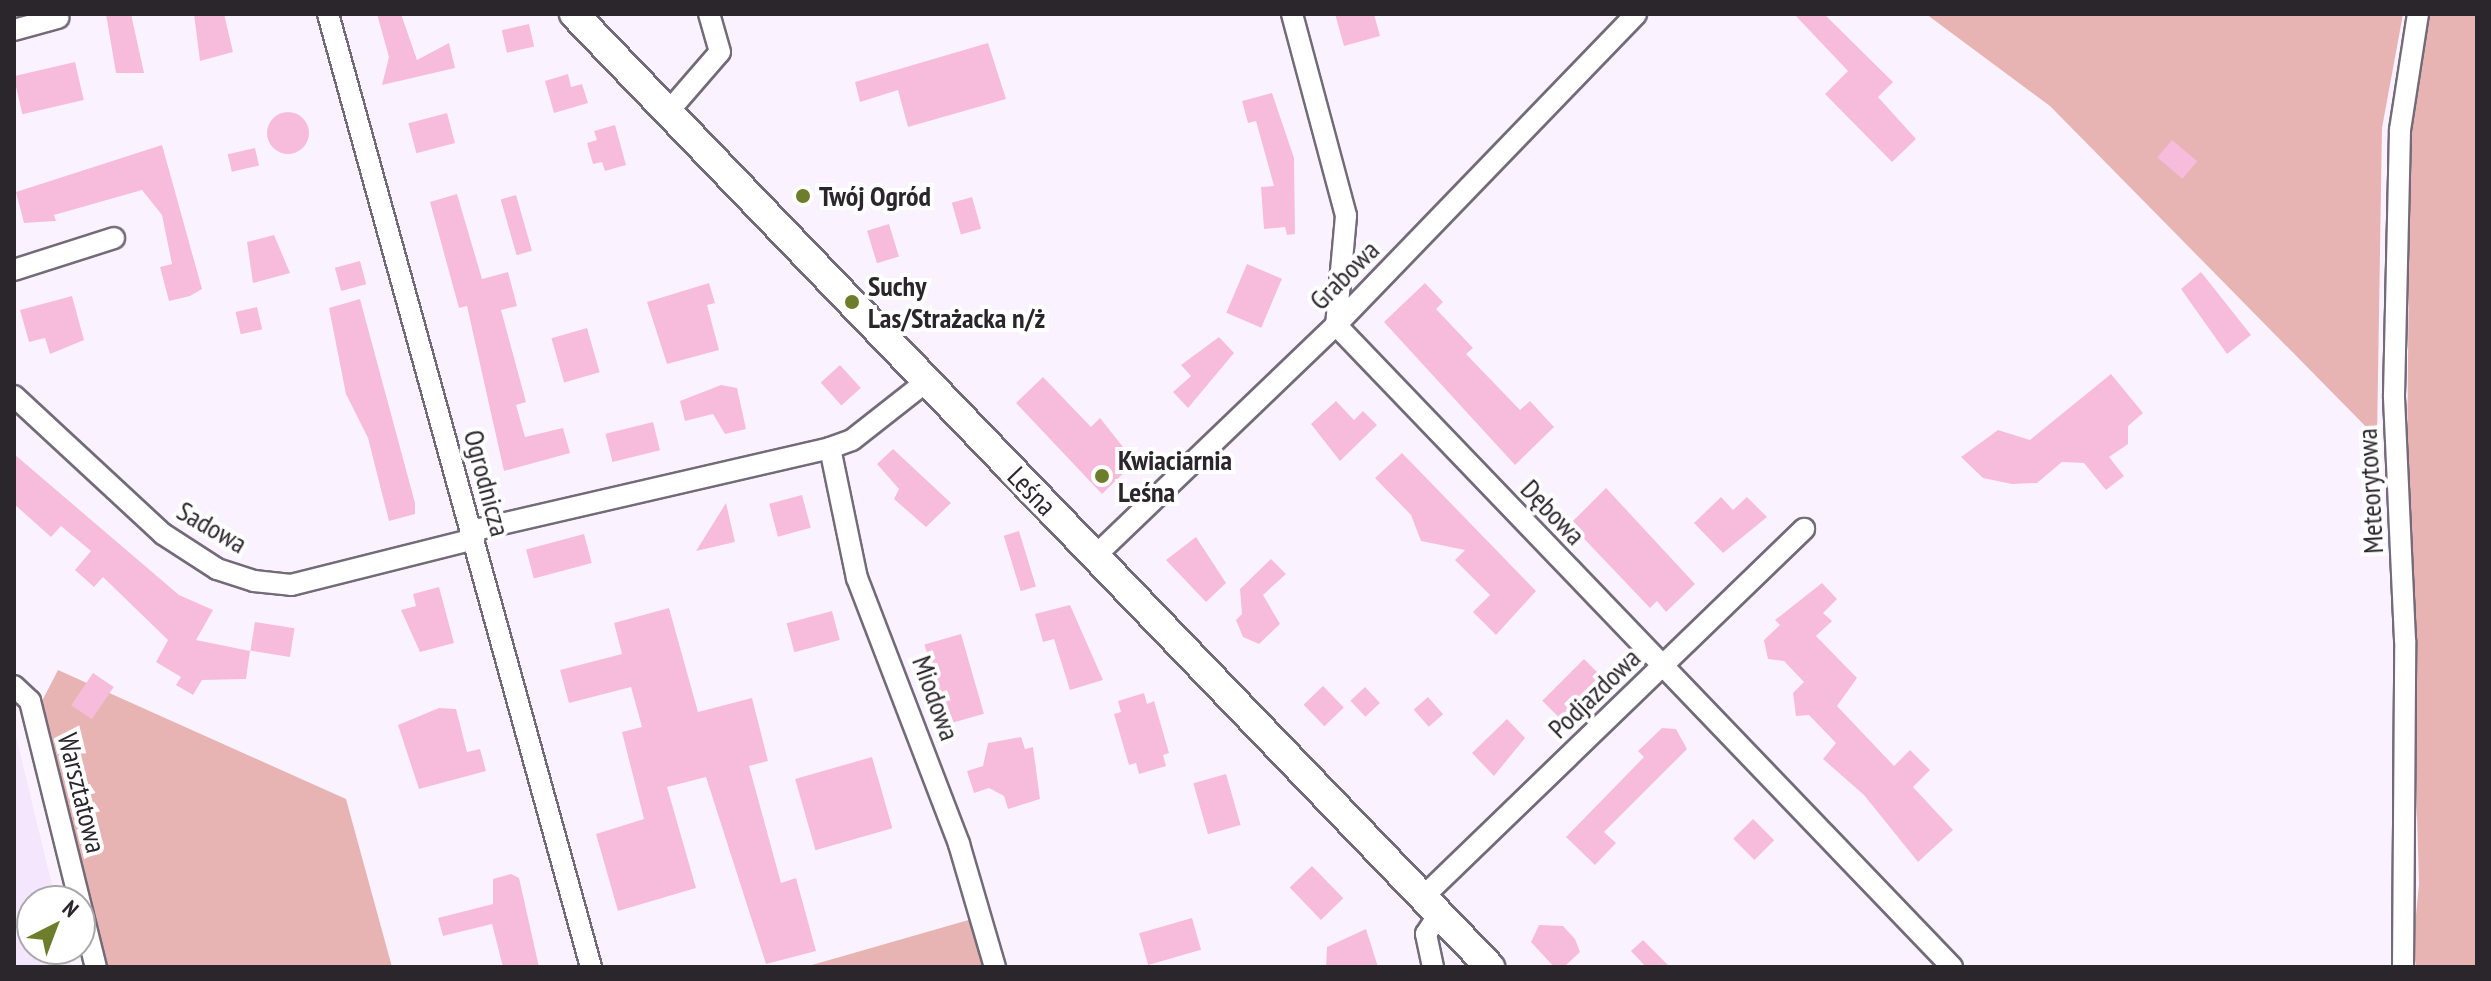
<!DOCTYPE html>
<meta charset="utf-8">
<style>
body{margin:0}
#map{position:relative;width:2491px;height:981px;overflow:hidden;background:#faf3ff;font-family:"PT Sans Narrow",sans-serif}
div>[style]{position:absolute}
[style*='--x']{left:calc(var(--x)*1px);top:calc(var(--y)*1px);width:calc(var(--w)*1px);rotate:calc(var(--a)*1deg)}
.built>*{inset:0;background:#f4e7fd}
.green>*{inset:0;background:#e8b4b3}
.building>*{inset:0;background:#f7bcdb;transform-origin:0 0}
.round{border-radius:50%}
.roads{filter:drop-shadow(2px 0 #736b79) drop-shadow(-2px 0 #736b79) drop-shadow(0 2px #736b79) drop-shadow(0 -2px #736b79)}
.street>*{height:20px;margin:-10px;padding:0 10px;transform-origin:10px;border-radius:10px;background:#fff}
.secondary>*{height:28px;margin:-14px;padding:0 14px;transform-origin:14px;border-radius:14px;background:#fff}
.dots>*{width:22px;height:22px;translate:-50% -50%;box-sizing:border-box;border:4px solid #fff;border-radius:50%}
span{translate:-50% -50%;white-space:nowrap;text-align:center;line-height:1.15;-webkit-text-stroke:8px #fff;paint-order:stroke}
.poi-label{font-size:28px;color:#2a262c;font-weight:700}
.left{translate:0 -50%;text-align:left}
.street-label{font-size:28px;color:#2a262c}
.frame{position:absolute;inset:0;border:16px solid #2a262c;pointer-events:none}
.north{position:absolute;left:16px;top:885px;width:80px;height:80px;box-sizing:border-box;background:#fff;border:2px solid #aaa8ab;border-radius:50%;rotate:42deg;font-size:22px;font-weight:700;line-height:32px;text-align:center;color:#2a262c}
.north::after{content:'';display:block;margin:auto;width:28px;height:36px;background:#6d7d2b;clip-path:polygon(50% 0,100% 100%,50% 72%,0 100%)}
</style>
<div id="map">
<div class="built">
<i style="clip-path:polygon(14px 728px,56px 901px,32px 901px,32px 949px,68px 949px,72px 967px,14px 967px)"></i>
</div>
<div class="green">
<i style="clip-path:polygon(1926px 14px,2403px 14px,2382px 128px,2377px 438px,2050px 106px)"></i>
<i style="clip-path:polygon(2427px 14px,2477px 14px,2477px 967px,2416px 967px,2413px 945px,2419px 884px,2407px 467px,2410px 144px)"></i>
<i style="clip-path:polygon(58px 670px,346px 799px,392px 967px,105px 967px,42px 701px)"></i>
<i style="clip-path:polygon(972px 919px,986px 967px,805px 967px)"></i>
</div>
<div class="building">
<i style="clip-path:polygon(106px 14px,131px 14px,144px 73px,116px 73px)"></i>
<i style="clip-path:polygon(194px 14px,224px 14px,233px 52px,200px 61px)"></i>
<i style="clip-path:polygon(377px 14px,401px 14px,417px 60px,449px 43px,455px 68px,382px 85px,389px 57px)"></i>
<i style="clip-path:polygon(1335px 14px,1374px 14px,1380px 36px,1344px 46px)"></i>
<i style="clip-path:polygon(1794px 14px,1824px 14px,1893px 82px,1878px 97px,1916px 139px,1892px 162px,1825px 94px,1848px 71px)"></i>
<i style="left:529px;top:24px;width:23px;height:28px;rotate:77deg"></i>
<i style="clip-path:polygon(988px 43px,1006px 99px,908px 127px,898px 90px,860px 102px,855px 82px)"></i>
<i style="left:75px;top:62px;width:39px;height:63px;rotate:77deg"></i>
<i style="clip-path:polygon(568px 74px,571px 87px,582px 84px,588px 103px,554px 113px,545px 81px)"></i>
<i style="clip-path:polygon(1272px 93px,1294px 158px,1295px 234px,1287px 235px,1285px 227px,1264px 229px,1261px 187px,1274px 186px,1256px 121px,1248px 123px,1242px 101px)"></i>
<i class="round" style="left:267px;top:112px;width:42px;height:42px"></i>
<i style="left:447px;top:113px;width:31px;height:40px;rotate:75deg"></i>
<i style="clip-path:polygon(615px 125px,626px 165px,605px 171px,602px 162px,593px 164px,587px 143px,597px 140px,594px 131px)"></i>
<i style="left:2172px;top:140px;width:33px;height:23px;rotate:40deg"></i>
<i style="clip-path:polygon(162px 145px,202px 289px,190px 296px,169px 301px,160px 267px,172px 264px,162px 215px,142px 190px,54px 215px,56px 221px,24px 223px,16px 192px)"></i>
<i style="left:255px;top:148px;width:18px;height:28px;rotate:77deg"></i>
<i style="clip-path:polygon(457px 194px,482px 279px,508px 272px,517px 306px,501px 310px,526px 402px,516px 405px,525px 437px,563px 428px,570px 453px,504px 471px,467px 306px,459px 308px,430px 202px)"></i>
<i style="left:516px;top:195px;width:58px;height:16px;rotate:74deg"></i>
<i style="left:972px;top:197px;width:33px;height:21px;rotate:74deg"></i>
<i style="left:889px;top:224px;width:34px;height:23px;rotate:73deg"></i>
<i style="clip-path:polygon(274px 235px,290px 273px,253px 283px,247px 242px)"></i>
<i style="left:360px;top:261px;width:24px;height:26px;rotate:75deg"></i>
<i style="left:1247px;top:264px;width:38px;height:53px;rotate:23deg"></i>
<i style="clip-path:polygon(2201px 272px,2251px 335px,2227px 354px,2181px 289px)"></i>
<i style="clip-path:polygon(709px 283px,715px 303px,707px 305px,719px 350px,667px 364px,647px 302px)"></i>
<i style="clip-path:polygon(1425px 283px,1443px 302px,1436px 309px,1473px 348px,1466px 354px,1520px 410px,1530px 401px,1554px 427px,1515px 465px,1384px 322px)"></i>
<i style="clip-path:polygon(72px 296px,84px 340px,50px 354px,45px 338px,29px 342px,20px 310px)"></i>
<i style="clip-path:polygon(360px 299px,415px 503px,415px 514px,389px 521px,368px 438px,346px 394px,329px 308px)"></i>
<i style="left:257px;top:307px;width:23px;height:22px;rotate:77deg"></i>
<i style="left:587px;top:328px;width:46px;height:37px;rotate:74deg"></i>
<i style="clip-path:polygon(1219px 337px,1234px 353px,1188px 408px,1173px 392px,1191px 376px,1181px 365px)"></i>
<i style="left:840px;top:365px;width:31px;height:26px;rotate:48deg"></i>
<i style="clip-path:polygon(2111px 374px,2143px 413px,2128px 426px,2128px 444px,2109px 457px,2124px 476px,2106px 490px,2084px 463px,2062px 462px,2037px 483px,2012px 484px,1983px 478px,1961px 457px,1998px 430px,2030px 440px)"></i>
<i style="clip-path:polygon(1043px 377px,1091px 427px,1100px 418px,1135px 462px,1102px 494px,1016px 403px)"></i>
<i style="clip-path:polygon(721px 385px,737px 388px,746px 429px,725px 434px,713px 414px,685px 421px,680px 401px)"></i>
<i style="clip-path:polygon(1336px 401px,1354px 420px,1363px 411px,1377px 425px,1340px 461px,1311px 424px)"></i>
<i style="left:653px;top:422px;width:29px;height:49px;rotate:76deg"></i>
<i style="clip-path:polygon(893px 449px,951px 503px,926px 527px,894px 499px,899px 489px,877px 464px)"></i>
<i style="clip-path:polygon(1402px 453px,1536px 591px,1496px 635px,1473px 612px,1490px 595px,1455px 560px,1465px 550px,1421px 541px,1411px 515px,1375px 478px)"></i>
<i style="clip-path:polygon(14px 454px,179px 595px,213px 610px,196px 640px,250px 651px,246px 679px,202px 680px,193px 695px,176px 685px,181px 677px,156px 662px,168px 640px,103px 577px,94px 587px,75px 570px,91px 551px,61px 526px,51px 537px,14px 504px)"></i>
<i style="clip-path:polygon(1606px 488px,1695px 584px,1666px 612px,1657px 601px,1650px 608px,1570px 524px)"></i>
<i style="left:802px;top:495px;width:34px;height:34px;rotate:75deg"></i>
<i style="clip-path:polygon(1721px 497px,1733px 510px,1747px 497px,1767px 517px,1723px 553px,1694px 523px)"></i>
<i style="clip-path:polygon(726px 503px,735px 542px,696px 551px)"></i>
<i style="left:1019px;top:531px;width:58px;height:16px;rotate:73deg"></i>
<i style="left:584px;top:534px;width:30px;height:60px;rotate:75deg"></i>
<i style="clip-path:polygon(1196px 537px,1226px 583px,1206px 602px,1166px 560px)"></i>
<i style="clip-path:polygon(1271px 559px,1286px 574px,1263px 595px,1280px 624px,1259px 644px,1243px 637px,1236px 620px,1242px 614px,1240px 589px)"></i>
<i style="clip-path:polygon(1822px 583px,1837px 599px,1823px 613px,1832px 621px,1816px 636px,1857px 678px,1837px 706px,1894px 766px,1910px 750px,1930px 770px,1913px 787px,1953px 830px,1918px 862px,1864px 795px,1823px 759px,1836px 743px,1809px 715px,1796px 716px,1793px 693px,1804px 682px,1784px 661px,1768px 659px,1764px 640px,1780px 625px,1775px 620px)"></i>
<i style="clip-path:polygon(439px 587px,454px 643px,420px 652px,401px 610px,416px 606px,413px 594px)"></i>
<i style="clip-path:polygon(1070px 605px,1103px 680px,1070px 690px,1054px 639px,1043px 642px,1035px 614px)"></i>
<i style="clip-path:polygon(669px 608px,698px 712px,752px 698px,768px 761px,749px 766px,781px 883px,796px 878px,816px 951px,766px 964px,706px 777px,667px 787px,696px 888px,618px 911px,596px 834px,644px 819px,622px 732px,642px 727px,631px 687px,569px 703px,560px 670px,622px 654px,614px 623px)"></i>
<i style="left:832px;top:611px;width:30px;height:47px;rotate:75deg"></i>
<i style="left:255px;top:622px;width:40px;height:29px;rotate:9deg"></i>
<i style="left:961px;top:634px;width:83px;height:38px;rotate:74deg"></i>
<i style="left:1584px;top:659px;width:27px;height:59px;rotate:45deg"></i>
<i style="left:93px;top:673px;width:25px;height:39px;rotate:34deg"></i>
<i style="left:1323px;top:686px;width:30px;height:27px;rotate:46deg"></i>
<i style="left:1365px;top:687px;width:22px;height:20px;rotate:47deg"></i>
<i style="clip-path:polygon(1144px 693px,1147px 704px,1154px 701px,1169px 753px,1163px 755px,1166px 766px,1139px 774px,1136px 763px,1129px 765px,1114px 714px,1121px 712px,1118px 701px)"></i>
<i style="left:1428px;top:697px;width:23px;height:19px;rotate:49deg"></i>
<i style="clip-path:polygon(439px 708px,456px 709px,467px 752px,480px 749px,486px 771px,419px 789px,398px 725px)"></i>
<i style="clip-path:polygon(1507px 719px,1525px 738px,1494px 776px,1472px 753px)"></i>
<i style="clip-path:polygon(1662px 728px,1676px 729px,1687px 749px,1604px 832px,1616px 843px,1595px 865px,1566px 837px,1644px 757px,1638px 751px)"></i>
<i style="clip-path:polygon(1021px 737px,1025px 749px,1033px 747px,1040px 799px,1008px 809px,1004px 796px,989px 788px,974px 793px,967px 771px,983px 766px,988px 743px)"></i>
<i style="left:872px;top:757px;width:74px;height:80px;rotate:74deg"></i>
<i style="left:1226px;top:774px;width:53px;height:34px;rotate:74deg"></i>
<i style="left:1753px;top:819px;width:30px;height:28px;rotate:45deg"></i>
<i style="left:1312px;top:866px;width:45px;height:31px;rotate:46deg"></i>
<i style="clip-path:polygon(511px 874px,519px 878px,539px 967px,503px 967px,492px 924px,443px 936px,438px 918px,493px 904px,493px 879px)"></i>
<i style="left:1192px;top:918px;width:33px;height:55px;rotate:74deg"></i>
<i style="clip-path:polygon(1539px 925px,1563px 926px,1575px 939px,1580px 952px,1564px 967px,1554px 967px,1531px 942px)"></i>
<i style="clip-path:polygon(1366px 929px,1378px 967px,1326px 967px,1327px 947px)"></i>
<i style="clip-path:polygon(1643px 940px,1670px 967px,1646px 967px,1631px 951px)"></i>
</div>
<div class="roads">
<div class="street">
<i style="--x:328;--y:14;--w:989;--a:74.57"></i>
<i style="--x:1292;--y:14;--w:209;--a:75"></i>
<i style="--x:1346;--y:216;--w:109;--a:95.2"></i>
<i style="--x:1336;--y:325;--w:890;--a:46.18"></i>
<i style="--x:14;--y:30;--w:46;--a:-15.3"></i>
<i style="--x:668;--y:112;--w:79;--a:-49.1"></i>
<i style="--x:720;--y:52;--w:40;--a:-106"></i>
<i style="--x:14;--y:270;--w:105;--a:-17.7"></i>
<i style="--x:14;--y:396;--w:203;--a:42.8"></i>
<i style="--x:163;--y:534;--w:64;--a:32.9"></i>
<i style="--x:217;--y:569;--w:39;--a:18"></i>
<i style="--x:254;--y:581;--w:37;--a:6"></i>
<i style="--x:291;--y:585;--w:189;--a:-14.1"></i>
<i style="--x:830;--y:448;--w:133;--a:78.3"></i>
<i style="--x:857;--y:578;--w:285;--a:69"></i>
<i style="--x:959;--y:844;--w:128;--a:73.7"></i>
<i style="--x:471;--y:531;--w:368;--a:-13"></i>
<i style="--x:830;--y:448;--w:23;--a:-20"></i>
<i style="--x:852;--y:440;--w:95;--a:-38.2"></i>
<i style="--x:1095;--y:556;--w:334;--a:-43.8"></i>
<i style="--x:1336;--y:325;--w:432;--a:-46"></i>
<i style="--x:14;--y:686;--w:22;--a:43"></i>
<i style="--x:30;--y:701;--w:274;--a:76.1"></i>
<i style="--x:1423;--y:897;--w:530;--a:-44.01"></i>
<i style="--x:1433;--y:967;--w:34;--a:-102"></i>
<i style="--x:1426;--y:934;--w:24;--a:-57"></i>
<i style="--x:2403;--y:967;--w:327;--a:-89.6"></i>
<i style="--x:2405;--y:640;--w:245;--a:-92.6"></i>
<i style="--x:2394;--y:395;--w:265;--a:-88.7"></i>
<i style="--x:2400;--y:130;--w:117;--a:-81.2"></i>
</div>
<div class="secondary">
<i style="--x:574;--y:14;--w:1322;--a:46.13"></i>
</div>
</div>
<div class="dots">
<i style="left:803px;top:196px;background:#6d7d2b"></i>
<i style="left:852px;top:302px;background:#6d7d2b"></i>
<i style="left:1102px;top:476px;background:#6d7d2b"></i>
</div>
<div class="poi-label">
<span class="left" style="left:819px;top:196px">Twój Ogród</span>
<span class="left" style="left:868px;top:302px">Suchy<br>Las/Strażacka n/ż</span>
<span class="left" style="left:1118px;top:476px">Kwiaciarnia<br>Leśna</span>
</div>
<div class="street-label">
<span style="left:1344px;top:275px;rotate:-45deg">Grabowa</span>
<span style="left:487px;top:483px;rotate:75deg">Ogrodnicza</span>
<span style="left:1032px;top:491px;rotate:46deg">Leśna</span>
<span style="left:2370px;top:491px;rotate:-93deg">Meteorytowa</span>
<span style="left:1553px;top:512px;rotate:46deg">Dębowa</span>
<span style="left:212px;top:527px;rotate:30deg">Sadowa</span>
<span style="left:1594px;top:693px;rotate:-44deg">Podjazdowa</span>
<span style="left:936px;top:698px;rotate:70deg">Miodowa</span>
<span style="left:82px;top:793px;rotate:76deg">Warsztatowa</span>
</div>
<div class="frame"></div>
<div class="north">N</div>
</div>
